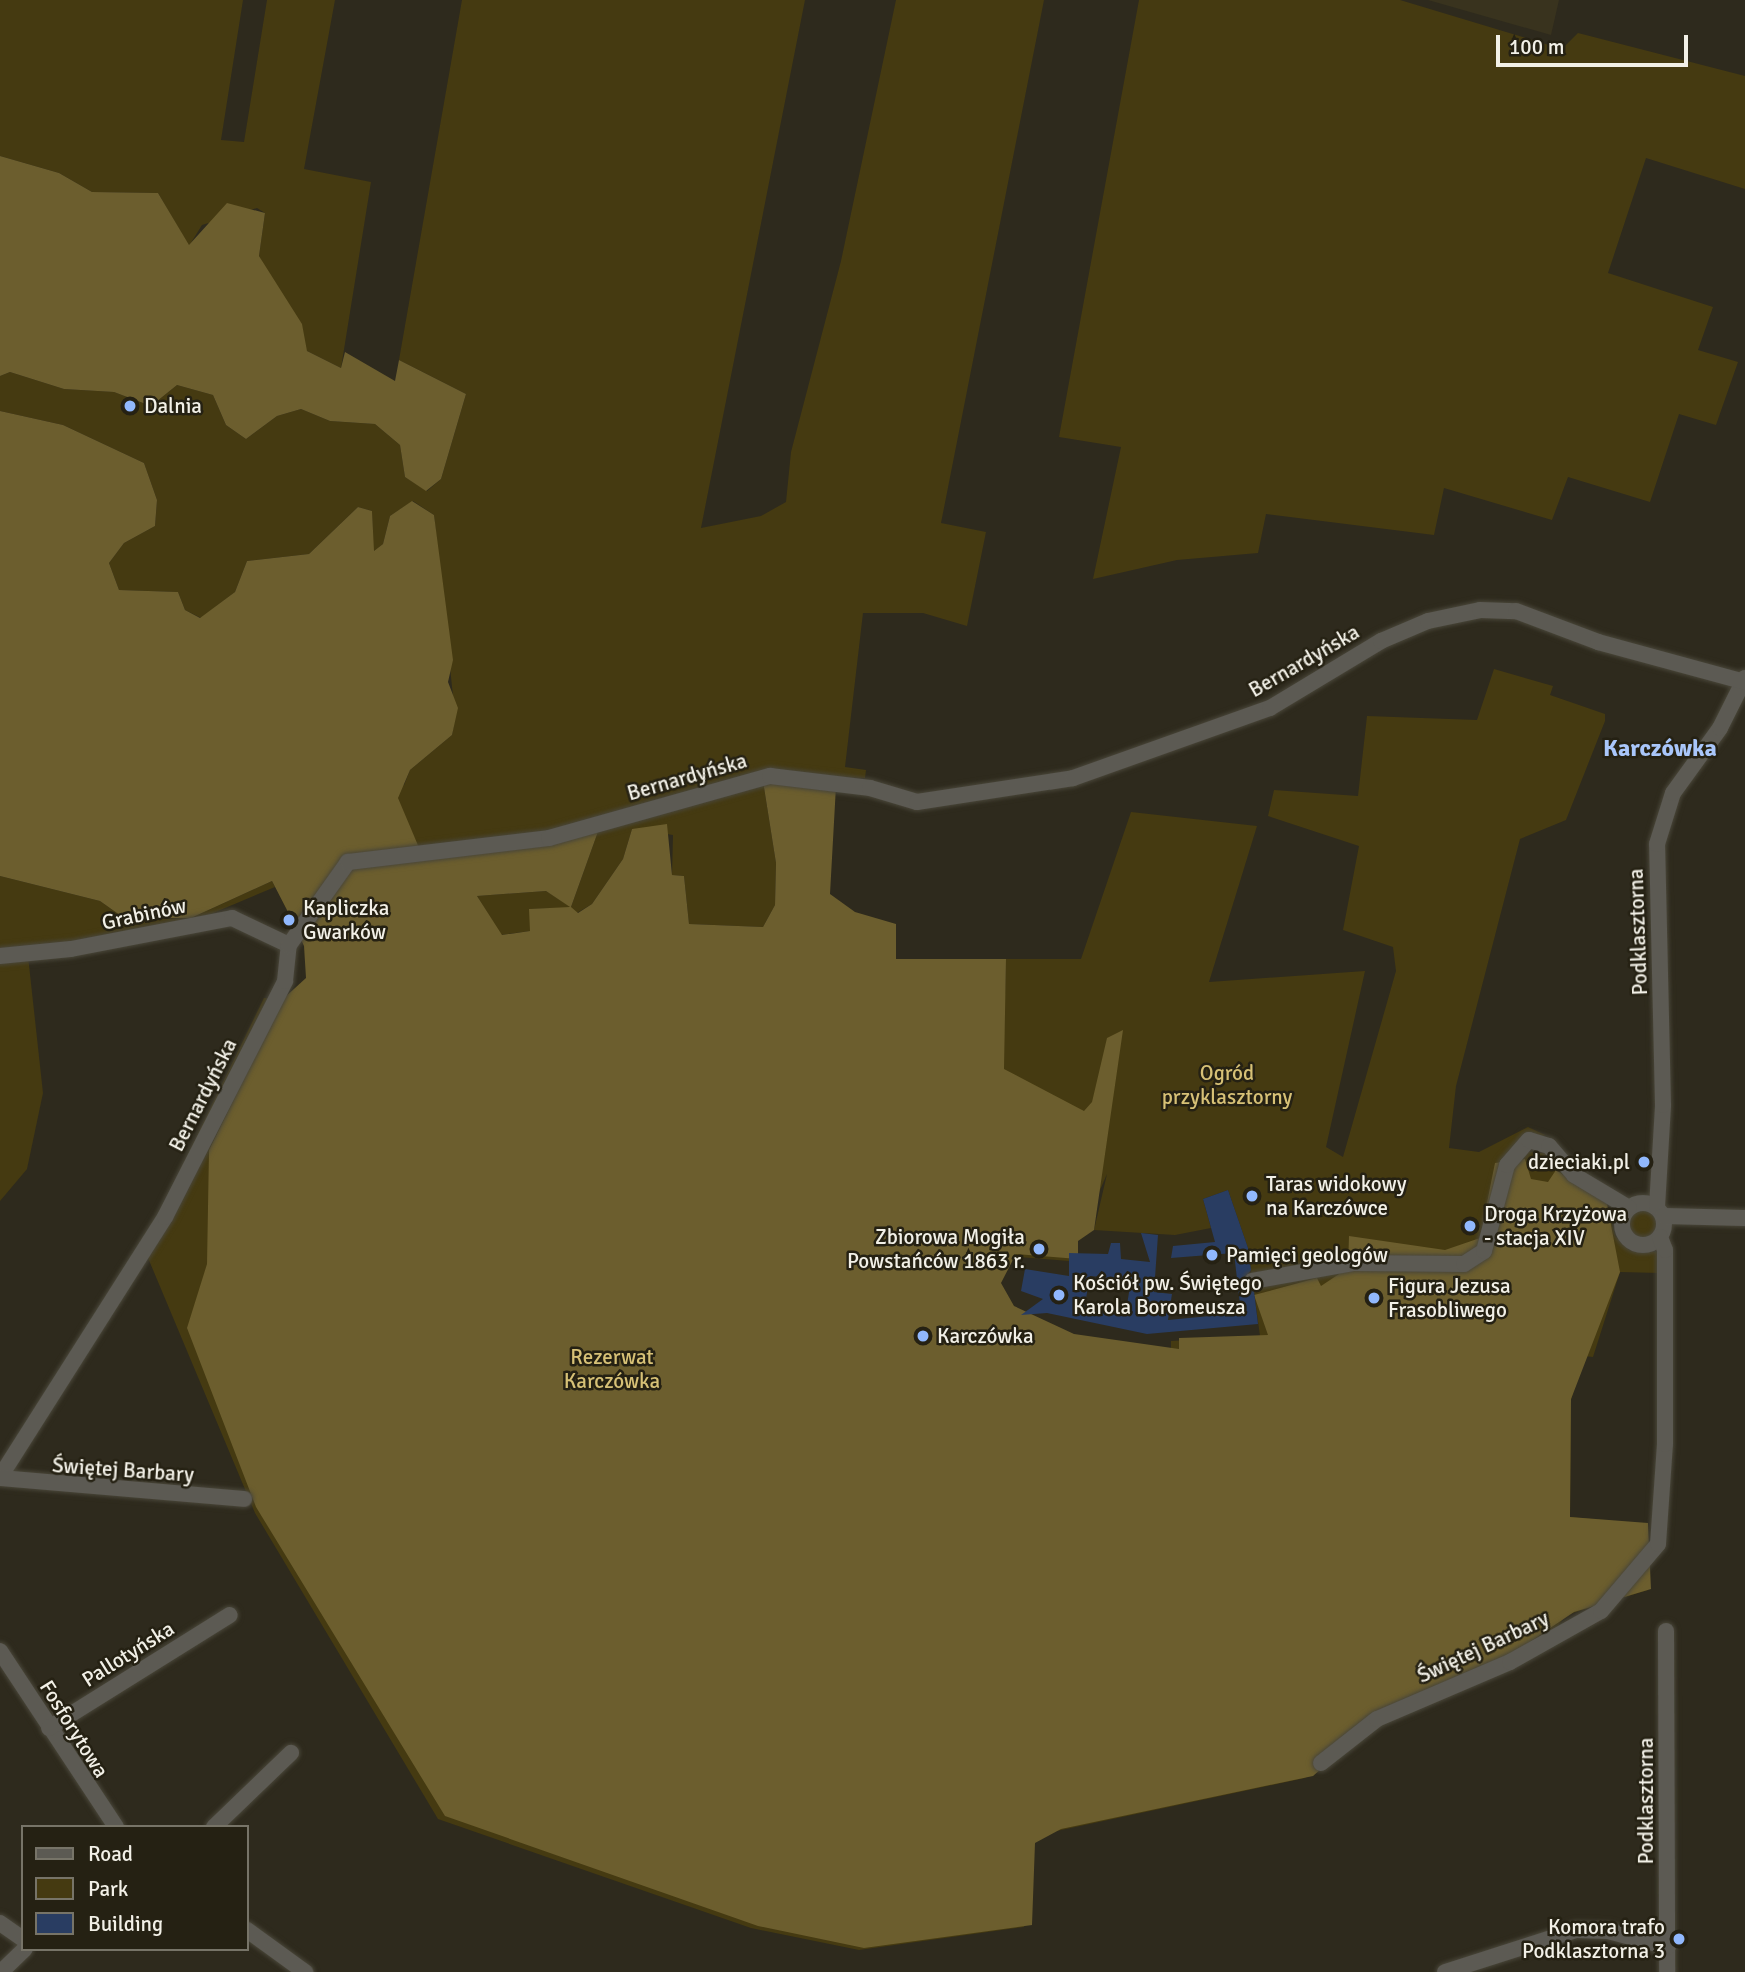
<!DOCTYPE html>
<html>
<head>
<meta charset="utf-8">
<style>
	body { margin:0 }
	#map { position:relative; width:1745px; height:1972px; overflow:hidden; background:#2e2a1d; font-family:Signika,sans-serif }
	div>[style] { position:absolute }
	.built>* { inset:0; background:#39331e }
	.green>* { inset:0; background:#453a11 }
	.round { border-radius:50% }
	.forest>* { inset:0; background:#6c5e2e }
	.building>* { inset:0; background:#293d62 }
	.roads { filter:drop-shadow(0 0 2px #494639) drop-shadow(0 0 2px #494639) }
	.minor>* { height:16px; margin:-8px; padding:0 8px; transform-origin:8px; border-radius:8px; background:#5c5a53 }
	.minor>.ring { margin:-8px; padding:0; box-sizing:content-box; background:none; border:16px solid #5c5a53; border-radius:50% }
	.dots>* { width:19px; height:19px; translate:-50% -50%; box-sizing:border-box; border:4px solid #252113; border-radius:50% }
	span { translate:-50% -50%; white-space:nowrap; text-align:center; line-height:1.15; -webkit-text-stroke:5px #252113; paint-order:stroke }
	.poi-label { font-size:21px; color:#f2f0e7 }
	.left { translate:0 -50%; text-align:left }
	.right { translate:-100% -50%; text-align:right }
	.street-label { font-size:21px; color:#f2f0e7 }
	.park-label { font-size:21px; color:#d7c176 }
	.quarter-label { font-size:24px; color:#a9c6fa; font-weight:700 }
	.legend { position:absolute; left:21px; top:1825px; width:228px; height:126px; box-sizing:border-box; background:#252113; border:2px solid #777468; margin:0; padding:9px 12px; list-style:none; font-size:21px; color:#f2f0e7 }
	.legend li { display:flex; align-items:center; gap:14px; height:35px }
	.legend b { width:35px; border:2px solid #777468 }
	.scale { position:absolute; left:1496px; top:35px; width:192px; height:32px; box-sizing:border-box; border:4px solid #f2f0e7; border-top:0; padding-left:9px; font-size:21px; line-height:24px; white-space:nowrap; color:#f2f0e7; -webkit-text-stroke:5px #252113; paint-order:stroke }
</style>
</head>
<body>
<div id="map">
	<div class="built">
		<div style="clip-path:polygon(1428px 0,1559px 0,1551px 35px)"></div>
	</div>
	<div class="green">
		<div style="clip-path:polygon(0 0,243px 0,221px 140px,244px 142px,267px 0,335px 0,304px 169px,371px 182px,341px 368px,307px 351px,259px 256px,265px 213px,257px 208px,202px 225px,189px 246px,158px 193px,92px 192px,59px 173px,0 156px)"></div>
		<div style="clip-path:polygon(462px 0,805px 0,701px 528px,761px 516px,786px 502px,791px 452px,841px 261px,896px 0,1044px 0,941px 523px,986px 532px,967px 626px,923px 613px,863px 613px,845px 767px,866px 770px,865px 778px,748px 775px,554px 830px,458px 848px,420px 850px,400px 806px,319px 828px,286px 908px,278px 892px,311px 814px,404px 785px,410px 770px,452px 735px,455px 718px,347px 746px,338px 784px,319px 786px,306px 759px,255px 770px,158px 919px,191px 918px,272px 881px,275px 887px,180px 927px,0 951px,0 876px,100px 901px,124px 918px,136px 918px,239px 752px,294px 740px,305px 686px,352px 694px,367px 716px,453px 696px,434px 515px,413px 501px,390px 516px,383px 544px,373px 552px,372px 511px,358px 507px,309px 554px,247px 561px,235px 592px,201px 618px,185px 610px,178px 592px,119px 590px,109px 563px,124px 543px,155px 526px,157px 500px,144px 463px,63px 425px,0 411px,0 376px,10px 372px,64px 389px,114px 392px,151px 406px,177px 385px,213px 395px,226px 425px,246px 439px,277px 416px,301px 409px,330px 421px,375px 424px,400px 445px,405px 477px,427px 491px,441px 479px,466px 394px,399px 360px)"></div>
		<div style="clip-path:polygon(1139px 0,1400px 0,1562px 49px,1578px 33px,1745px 76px,1745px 189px,1646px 158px,1608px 273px,1713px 307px,1698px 350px,1738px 362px,1716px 425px,1679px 414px,1650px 502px,1568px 477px,1552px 520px,1444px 488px,1434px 535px,1266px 514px,1258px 553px,1177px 560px,1093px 579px,1121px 447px,1059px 437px)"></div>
		<div style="clip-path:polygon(evenodd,1494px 669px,1553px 686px,1550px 695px,1605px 714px,1605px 721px,1566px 820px,1520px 839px,1456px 1086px,1449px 1148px,1479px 1152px,1528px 1127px,1545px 1135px,1510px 1149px,1549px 1154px,1564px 1175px,1607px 1204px,1615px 1236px,1629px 1250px,1658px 1252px,1660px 1273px,1620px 1272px,1593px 1357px,1584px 1356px,1571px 1400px,1570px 1517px,1647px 1524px,1648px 1590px,1566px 1615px,1545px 1643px,1374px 1718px,1305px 1778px,1052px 1832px,1027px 1845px,1024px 1927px,859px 1950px,751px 1928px,438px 1819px,255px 1513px,143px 1246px,264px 998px,1004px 1032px,1006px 959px,1081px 959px,1131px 812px,1257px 826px,1209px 982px,1365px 971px,1326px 1147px,1343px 1157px,1396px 971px,1393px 947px,1343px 930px,1359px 846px,1268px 816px,1274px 790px,1358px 796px,1367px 716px,1477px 720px,1494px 669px,1107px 1174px,1094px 1230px,1175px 1235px,1211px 1228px,1203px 1199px,1228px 1190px,1248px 1248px,1260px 1336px,1171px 1341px,1171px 1351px,1065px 1336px,1005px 1309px,998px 1267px,1008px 1256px,1069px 1261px,1107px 1174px)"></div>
		<div style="clip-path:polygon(763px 781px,776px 863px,775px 905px,763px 927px,689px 924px,684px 876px,672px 875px,673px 835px,632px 829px,623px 859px,592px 904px,577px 913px,571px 908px,530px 909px,530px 931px,501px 935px,477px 896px,546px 891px,571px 907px,600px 826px)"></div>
		<div style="clip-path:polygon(28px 956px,43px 1093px,27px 1169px,0 1201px,0 960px)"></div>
		<div class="round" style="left:1628px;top:1210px;width:28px;height:28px"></div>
	</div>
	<div class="forest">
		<div style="clip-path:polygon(0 156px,59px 173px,92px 192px,158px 193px,189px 245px,227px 203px,265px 213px,259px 256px,302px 324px,307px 351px,341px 368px,345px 352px,395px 381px,399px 360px,466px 394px,441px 479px,426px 491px,405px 477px,400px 445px,375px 424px,330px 421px,301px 409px,277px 416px,246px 439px,226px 425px,213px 395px,177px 385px,151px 406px,114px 392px,64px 389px,10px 372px,0 376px)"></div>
		<div style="clip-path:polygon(evenodd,0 411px,63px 425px,144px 463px,157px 500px,155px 526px,124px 543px,109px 563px,119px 590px,178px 592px,185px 610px,200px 618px,235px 592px,247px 561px,309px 554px,358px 507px,372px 511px,374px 551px,383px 544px,390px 516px,412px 501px,434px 515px,453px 660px,448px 682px,458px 708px,452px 735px,410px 770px,398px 798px,420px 850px,600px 826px,571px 907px,578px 913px,592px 904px,623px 859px,632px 829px,667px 824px,672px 875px,684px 876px,689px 924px,763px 927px,775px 905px,776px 863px,763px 781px,836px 786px,830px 894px,855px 912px,896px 924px,896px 959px,1006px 959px,1004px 1069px,1084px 1111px,1092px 1102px,1107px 1038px,1123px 1030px,1094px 1230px,1078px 1241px,1078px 1259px,1016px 1254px,1001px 1283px,1014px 1306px,1074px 1334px,1179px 1349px,1179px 1338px,1268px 1335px,1254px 1295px,1317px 1278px,1321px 1286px,1348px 1268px,1349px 1236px,1445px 1250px,1480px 1238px,1495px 1163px,1525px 1159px,1531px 1179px,1548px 1182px,1556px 1170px,1607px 1204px,1620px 1272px,1571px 1399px,1570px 1517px,1648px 1523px,1651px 1589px,1574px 1612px,1509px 1656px,1382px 1716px,1313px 1776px,1061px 1829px,1035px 1843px,1032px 1925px,864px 1948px,758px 1926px,445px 1816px,256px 1507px,187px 1328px,207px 1264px,209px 1150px,284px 998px,306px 978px,304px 946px,286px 908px,272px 881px,191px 918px,124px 918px,100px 901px,0 876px,0 411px,546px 891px,570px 907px,529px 909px,530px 931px,502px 935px,477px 896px,546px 891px)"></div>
	</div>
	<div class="building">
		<div style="clip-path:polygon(evenodd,1228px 1190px,1248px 1248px,1251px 1270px,1242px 1282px,1254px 1291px,1258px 1324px,1147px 1334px,1047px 1313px,1021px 1315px,1043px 1299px,1021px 1291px,1025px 1269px,1069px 1276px,1069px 1253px,1108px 1254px,1111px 1243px,1120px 1243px,1121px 1259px,1150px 1262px,1141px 1233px,1158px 1235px,1154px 1292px,1172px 1294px,1168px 1320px,1241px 1313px,1234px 1253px,1171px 1258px,1173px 1246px,1215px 1242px,1203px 1199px,1228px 1190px,1090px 1276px,1131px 1280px,1126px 1311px,1085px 1304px,1090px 1276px)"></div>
	</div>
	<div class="roads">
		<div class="minor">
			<div style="left:0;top:956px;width:71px;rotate:-5.6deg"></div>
			<div style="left:71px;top:949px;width:164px;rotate:-10.9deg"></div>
			<div style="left:232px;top:918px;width:63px;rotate:25.3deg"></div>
			<div class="ring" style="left:1622px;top:1203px;width:26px;height:26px"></div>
			<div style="left:1657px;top:1207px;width:102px;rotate:-86.6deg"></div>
			<div style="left:1663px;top:1105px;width:261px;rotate:-91.3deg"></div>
			<div style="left:1657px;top:844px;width:53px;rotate:-72.6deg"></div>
			<div style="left:1673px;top:793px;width:80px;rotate:-54.1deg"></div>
			<div style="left:1720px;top:728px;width:56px;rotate:-63.4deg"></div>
			<div style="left:1663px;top:1216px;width:82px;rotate:1.4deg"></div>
			<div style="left:1252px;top:1281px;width:104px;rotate:-10deg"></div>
			<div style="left:1354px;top:1263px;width:110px;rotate:0.5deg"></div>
			<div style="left:1464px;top:1264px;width:24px;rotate:-33deg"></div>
			<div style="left:1484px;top:1251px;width:89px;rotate:-75deg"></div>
			<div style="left:1507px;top:1165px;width:33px;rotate:-49deg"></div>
			<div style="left:1529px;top:1140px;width:21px;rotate:17deg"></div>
			<div style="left:1549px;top:1146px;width:38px;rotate:49deg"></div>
			<div style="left:1574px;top:1175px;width:64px;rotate:31deg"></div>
			<div style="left:0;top:1477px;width:308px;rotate:-57.6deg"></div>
			<div style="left:165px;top:1217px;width:265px;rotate:-63deg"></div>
			<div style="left:285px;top:981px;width:36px;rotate:-84deg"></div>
			<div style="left:289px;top:945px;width:102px;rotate:-54.6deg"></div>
			<div style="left:348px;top:862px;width:202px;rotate:-6.8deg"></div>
			<div style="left:549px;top:838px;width:230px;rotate:-15.7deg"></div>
			<div style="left:770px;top:776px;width:101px;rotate:6.8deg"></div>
			<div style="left:870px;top:788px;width:49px;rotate:16.6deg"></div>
			<div style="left:917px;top:802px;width:158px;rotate:-8.7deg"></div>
			<div style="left:1073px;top:778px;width:209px;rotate:-19.6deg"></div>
			<div style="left:1270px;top:708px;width:130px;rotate:-31.1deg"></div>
			<div style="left:1381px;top:641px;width:51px;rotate:-23.1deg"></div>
			<div style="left:1428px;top:621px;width:53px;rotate:-11.9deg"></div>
			<div style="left:1480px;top:610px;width:36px;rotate:2deg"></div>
			<div style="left:1516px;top:611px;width:88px;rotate:20.7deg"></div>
			<div style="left:1598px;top:642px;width:152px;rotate:15.2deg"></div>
			<div style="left:0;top:1478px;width:245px;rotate:4.9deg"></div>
			<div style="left:1666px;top:1631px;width:341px;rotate:89.8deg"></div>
			<div style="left:0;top:1651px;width:211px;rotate:56.6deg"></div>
			<div style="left:49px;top:1728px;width:213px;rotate:-32deg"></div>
			<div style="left:1321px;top:1763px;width:71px;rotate:-38.2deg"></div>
			<div style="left:1377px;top:1719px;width:145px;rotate:-23.2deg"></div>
			<div style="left:1510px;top:1662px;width:104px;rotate:-29.3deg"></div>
			<div style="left:1601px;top:1611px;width:88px;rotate:-49.6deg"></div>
			<div style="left:1658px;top:1544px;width:100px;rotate:-86deg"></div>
			<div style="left:1665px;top:1444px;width:194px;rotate:-90deg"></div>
			<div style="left:1665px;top:1250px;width:14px;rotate:-111deg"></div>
			<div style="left:214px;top:1827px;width:107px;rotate:-43.9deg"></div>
			<div style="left:0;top:1923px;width:28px;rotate:35deg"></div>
			<div style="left:247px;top:1930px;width:72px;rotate:35.9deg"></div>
			<div style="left:1px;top:1972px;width:33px;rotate:-44deg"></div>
			<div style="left:1445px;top:1972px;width:138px;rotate:-17.8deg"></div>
			<div style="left:1576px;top:1930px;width:32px;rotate:2deg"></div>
			<div style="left:1608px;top:1931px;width:62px;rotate:14.9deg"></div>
		</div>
	</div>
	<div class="dots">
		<div style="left:130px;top:406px;background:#91b8fd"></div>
		<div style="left:289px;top:920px;background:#91b8fd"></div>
		<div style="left:1644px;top:1162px;background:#91b8fd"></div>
		<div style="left:1252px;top:1196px;background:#91b8fd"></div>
		<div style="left:1470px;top:1226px;background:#91b8fd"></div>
		<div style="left:1039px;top:1249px;background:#91b8fd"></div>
		<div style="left:1212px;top:1255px;background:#91b8fd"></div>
		<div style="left:1059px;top:1295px;background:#91b8fd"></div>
		<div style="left:1374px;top:1298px;background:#91b8fd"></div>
		<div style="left:923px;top:1336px;background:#91b8fd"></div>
		<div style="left:1679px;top:1939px;background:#91b8fd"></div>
	</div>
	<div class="poi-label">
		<span class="left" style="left:144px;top:406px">Dalnia</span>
		<span class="left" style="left:303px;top:920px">Kapliczka<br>Gwarków</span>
		<span class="right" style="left:1630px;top:1162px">dzieciaki.pl</span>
		<span class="left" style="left:1266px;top:1196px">Taras widokowy<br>na Karczówce</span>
		<span class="left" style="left:1484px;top:1226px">Droga Krzyżowa<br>- stacja XIV</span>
		<span class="right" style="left:1025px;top:1249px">Zbiorowa Mogiła<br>Powstańców 1863 r.</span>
		<span class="left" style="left:1226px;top:1255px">Pamięci geologów</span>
		<span class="left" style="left:1073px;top:1295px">Kościół pw. Świętego<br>Karola Boromeusza</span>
		<span class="left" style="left:1388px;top:1298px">Figura Jezusa<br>Frasobliwego</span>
		<span class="left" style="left:937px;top:1336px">Karczówka</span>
		<span class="right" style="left:1665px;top:1939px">Komora trafo<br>Podklasztorna 3</span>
	</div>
	<div class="street-label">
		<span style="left:1304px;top:661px;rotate:-30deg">Bernardyńska</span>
		<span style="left:687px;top:777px;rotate:-16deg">Bernardyńska</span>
		<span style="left:144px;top:914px;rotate:-12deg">Grabinów</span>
		<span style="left:1638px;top:932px;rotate:-92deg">Podklasztorna</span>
		<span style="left:203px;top:1095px;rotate:-63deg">Bernardyńska</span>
		<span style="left:123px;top:1470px;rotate:4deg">Świętej Barbary</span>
		<span style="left:1483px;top:1647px;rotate:-25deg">Świętej Barbary</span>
		<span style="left:128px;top:1654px;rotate:-32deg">Pallotyńska</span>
		<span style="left:74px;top:1729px;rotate:58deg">Fosforytowa</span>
		<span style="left:1646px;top:1801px;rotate:-90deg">Podklasztorna</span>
	</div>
	<div class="park-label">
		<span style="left:1227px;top:1085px">Ogród<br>przyklasztorny</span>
		<span style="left:612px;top:1369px">Rezerwat<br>Karczówka</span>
	</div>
	<div class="quarter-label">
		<span style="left:1660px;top:749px">Karczówka</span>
	</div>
	<ul class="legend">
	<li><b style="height:9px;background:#5c5a53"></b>Road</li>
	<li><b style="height:19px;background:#453a11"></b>Park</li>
	<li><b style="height:19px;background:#293d62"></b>Building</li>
	</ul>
	<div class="scale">100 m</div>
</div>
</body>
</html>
